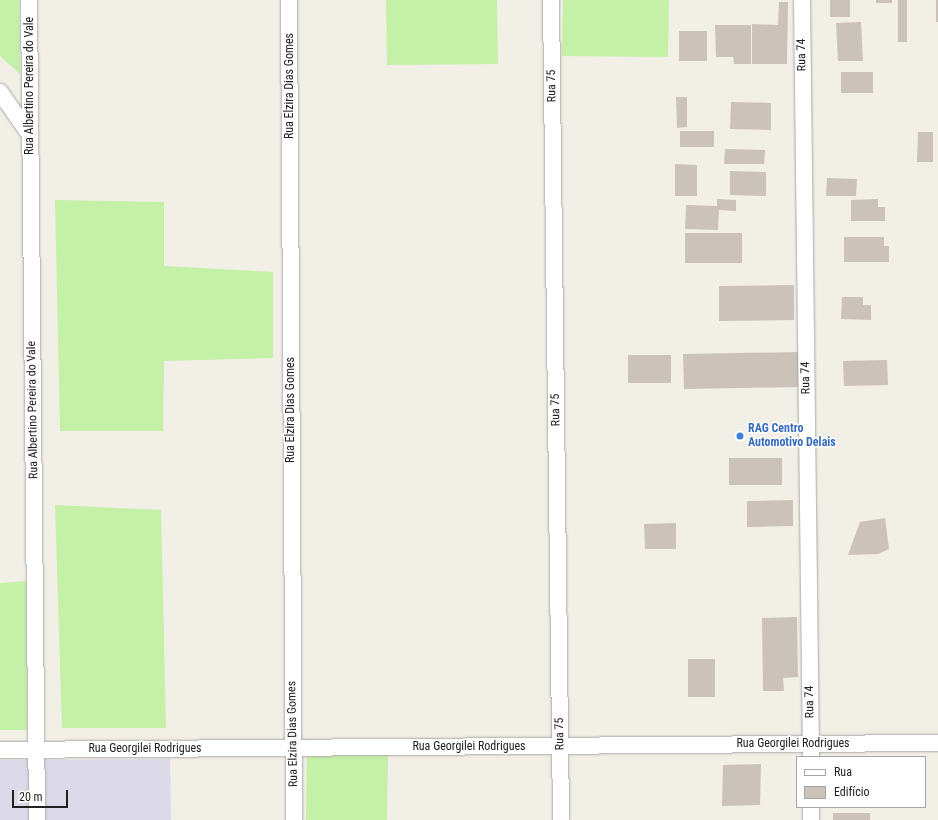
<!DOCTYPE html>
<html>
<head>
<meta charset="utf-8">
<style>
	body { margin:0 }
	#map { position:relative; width:938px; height:820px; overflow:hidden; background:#f2efe6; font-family:"Roboto Condensed",sans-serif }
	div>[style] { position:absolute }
	.grass>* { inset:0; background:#c5f0a8 }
	.plaza>* { inset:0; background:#dcdae8 }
	.building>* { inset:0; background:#cbc2b9 }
	.roads { filter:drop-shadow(0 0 1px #a8a8a8) drop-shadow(0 0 1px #a8a8a8) }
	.minor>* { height:16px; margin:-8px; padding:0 8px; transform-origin:8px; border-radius:8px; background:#fff }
	.dots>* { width:11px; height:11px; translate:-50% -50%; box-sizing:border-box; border:2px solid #fff; border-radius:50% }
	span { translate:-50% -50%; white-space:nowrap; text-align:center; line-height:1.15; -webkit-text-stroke:3px #fff; paint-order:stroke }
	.street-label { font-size:12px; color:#212121 }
	.shop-label { font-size:12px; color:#366cbe; font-weight:700 }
	.left { translate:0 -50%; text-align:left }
	.legend { position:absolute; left:796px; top:756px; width:130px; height:52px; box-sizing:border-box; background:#fff; border:1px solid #a6a6a6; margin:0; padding:5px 7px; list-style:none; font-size:12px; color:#212121 }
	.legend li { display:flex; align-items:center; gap:8px; height:20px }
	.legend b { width:20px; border:1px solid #a6a6a6 }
	.scale { position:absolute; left:12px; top:790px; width:56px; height:18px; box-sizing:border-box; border:2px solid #212121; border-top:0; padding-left:5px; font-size:12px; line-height:14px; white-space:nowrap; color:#212121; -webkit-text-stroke:3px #fff; paint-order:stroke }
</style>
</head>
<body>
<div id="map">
	<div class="grass">
		<div style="clip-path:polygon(0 0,19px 0,20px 74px,0 56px)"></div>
		<div style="clip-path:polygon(386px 0,497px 0,498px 64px,387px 65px)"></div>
		<div style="clip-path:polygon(563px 0,669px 0,668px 57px,562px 56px)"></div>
		<div style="clip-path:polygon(55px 200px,164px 202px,164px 266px,273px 272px,273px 358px,164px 361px,163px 431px,60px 431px)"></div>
		<div style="clip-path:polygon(55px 505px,161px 510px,166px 728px,62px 728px)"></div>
		<div style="clip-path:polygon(26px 581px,27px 730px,0 730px,0 583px)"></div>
		<div style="clip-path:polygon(307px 750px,388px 751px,387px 820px,306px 820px)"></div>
	</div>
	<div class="plaza">
		<div style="clip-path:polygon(170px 759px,171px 820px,0 820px,0 760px)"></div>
	</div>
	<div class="building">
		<div style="clip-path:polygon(830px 0,850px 0,850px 17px,830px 17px)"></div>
		<div style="clip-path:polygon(876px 0,892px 0,892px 3px,876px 3px)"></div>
		<div style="clip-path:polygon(898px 0,907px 0,907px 42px,898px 42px)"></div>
		<div style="clip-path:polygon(936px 0,938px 0,938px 22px,936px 22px)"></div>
		<div style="clip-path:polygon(779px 2px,788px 2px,787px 64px,752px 64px,752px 24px,778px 25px)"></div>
		<div style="clip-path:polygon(861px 22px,863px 61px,838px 61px,836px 23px)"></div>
		<div style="clip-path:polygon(715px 25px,751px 25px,751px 64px,734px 64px,733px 57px,716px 57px)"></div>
		<div style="clip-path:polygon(679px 31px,707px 31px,707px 61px,679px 61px)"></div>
		<div style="clip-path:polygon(841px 72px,873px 72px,873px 93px,841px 93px)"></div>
		<div style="clip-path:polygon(676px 97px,687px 97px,687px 127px,677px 128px)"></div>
		<div style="clip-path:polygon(731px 102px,771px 103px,771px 130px,730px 129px)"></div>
		<div style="clip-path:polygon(680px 131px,714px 131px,714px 147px,680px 147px)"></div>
		<div style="clip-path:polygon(918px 132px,933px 132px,933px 162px,917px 162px)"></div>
		<div style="clip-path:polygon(725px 149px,765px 150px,764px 164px,724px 164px)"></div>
		<div style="clip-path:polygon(675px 164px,697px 165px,697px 196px,675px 196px)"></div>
		<div style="clip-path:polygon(730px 171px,766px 172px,766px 196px,730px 195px)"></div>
		<div style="clip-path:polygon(827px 178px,857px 179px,856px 196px,826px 196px)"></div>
		<div style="clip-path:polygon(717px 199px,736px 200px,736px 211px,719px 210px,718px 230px,685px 229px,686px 205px,717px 206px)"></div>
		<div style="clip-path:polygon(878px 199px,878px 207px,885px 207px,885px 221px,851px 221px,851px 200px)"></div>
		<div style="clip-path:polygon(685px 233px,742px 233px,742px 263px,685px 263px)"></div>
		<div style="clip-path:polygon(844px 237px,884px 237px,884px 246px,889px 246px,889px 262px,844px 262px)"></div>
		<div style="clip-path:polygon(794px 285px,794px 320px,719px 321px,719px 286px)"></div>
		<div style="clip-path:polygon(842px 297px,863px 297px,863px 305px,871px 305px,871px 320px,841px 319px)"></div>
		<div style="clip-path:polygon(799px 352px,799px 387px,684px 389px,683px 354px)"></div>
		<div style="clip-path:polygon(628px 355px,671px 355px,671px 383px,628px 383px)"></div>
		<div style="clip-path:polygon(887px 360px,888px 385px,844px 386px,843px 361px)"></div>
		<div style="clip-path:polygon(729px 458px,782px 458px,782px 485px,729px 485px)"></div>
		<div style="clip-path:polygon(793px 500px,793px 526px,747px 527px,747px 501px)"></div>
		<div style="clip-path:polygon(885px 518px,889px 549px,878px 554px,848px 555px,860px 522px)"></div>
		<div style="clip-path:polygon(676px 523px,676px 549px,645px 549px,644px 524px)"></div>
		<div style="clip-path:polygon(797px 617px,798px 677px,783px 678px,784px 691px,763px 691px,762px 618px)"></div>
		<div style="clip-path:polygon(688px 659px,715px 659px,715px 697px,688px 697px)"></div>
		<div style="clip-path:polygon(761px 764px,760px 805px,722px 806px,723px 765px)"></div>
		<div style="clip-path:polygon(833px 813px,870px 813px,870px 820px,833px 820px)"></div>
	</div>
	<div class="roads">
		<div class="minor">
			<div style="left:29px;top:0;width:820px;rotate:89.44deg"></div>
			<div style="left:289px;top:0;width:820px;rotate:89.65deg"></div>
			<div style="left:551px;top:0;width:820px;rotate:89.3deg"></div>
			<div style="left:802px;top:0;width:757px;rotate:89.32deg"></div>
			<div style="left:0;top:92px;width:52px;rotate:55.1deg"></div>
			<div style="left:0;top:750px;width:938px;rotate:-0.43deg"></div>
			<div style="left:811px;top:807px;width:13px;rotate:90deg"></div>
		</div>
	</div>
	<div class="dots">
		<div style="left:740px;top:436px;background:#3f7fe0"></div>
	</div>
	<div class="street-label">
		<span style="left:802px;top:55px;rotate:-91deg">Rua 74</span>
		<span style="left:30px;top:86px;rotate:-90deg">Rua Albertino Pereira do Vale</span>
		<span style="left:290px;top:86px;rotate:-90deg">Rua Elzira Dias Gomes</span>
		<span style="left:552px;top:86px;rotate:-91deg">Rua 75</span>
		<span style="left:806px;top:378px;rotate:-91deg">Rua 74</span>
		<span style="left:33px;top:410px;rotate:-91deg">Rua Albertino Pereira do Vale</span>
		<span style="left:291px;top:410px;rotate:-90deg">Rua Elzira Dias Gomes</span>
		<span style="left:556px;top:410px;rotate:-91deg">Rua 75</span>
		<span style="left:810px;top:702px;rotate:-91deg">Rua 74</span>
		<span style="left:293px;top:734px;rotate:-91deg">Rua Elzira Dias Gomes</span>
		<span style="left:560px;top:734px;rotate:-91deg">Rua 75</span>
		<span style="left:793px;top:744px">Rua Georgilei Rodrigues</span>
		<span style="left:469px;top:747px">Rua Georgilei Rodrigues</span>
		<span style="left:145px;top:749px">Rua Georgilei Rodrigues</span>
	</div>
	<div class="shop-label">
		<span class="left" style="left:748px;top:436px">RAG Centro<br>Automotivo Delais</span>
	</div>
	<ul class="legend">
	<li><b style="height:5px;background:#fff"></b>Rua</li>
	<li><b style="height:11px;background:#cbc2b9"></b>Edifício</li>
	</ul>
	<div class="scale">20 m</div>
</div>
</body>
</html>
